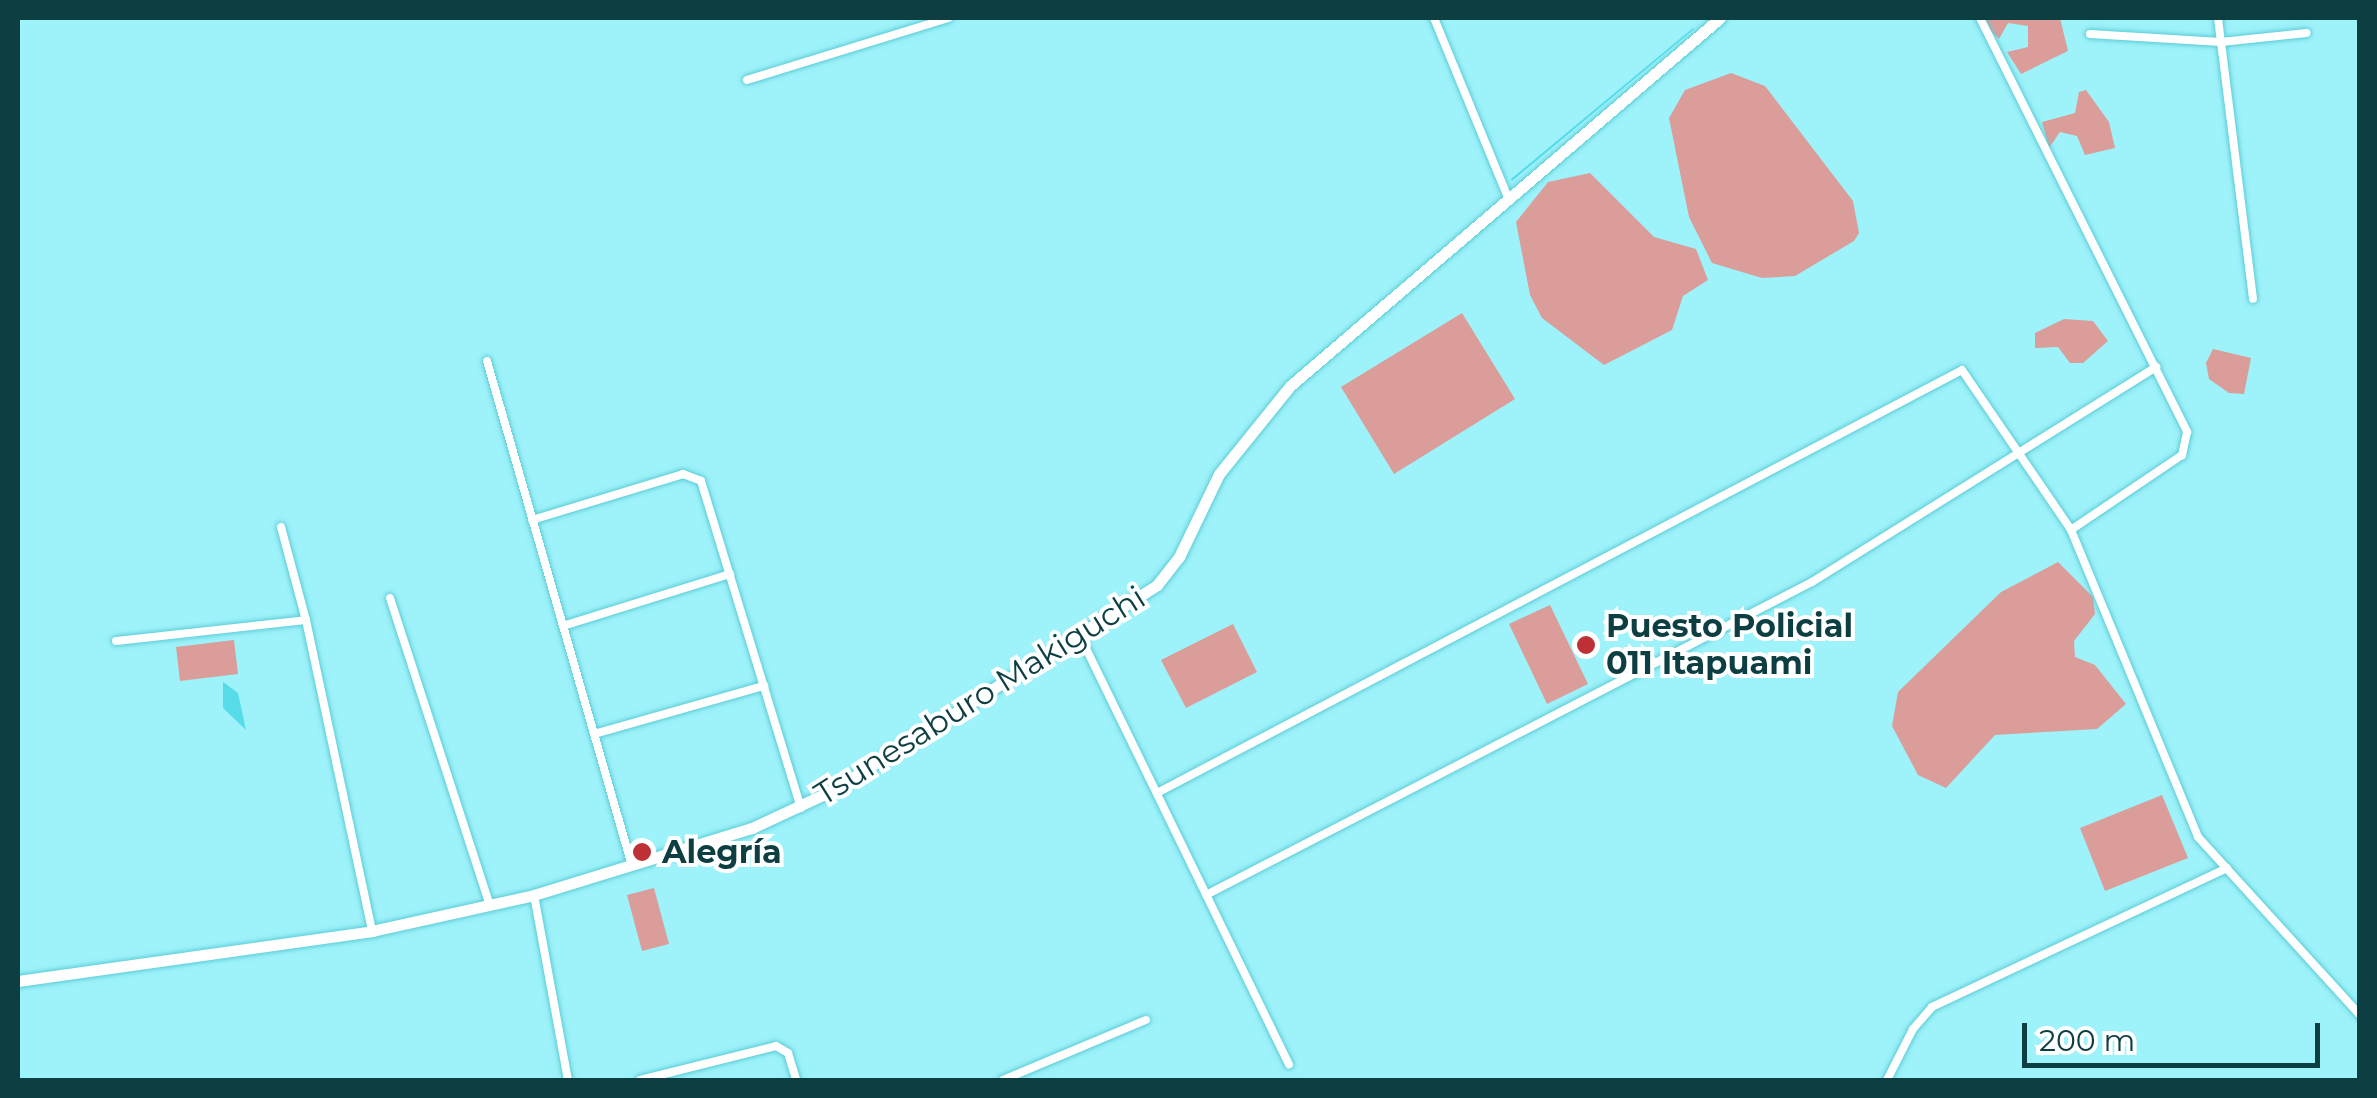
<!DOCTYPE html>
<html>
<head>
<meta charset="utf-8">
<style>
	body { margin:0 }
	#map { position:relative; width:2377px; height:1098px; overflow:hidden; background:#9ef2fa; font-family:Montserrat,sans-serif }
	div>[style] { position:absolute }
	.green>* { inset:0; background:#db9d99 }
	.water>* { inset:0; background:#55dce8 }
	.roads { filter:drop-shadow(0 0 2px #5cccd6) drop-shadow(0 0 2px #5cccd6) }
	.street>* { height:8px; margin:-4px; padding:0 4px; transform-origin:4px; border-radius:4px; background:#fff }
	.secondary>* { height:11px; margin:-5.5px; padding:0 5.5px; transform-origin:5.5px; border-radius:5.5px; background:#fff }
	.dots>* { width:28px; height:28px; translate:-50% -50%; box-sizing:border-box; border:5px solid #fff; border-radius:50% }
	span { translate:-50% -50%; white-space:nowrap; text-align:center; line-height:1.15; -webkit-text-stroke:8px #fff; paint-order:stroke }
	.poi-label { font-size:32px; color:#0c3e42; font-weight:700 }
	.left { translate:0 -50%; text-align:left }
	.street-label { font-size:32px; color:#0c3e42 }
	.frame { position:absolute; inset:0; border:20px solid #0c3e42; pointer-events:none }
	.scale { position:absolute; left:2022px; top:1023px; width:298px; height:45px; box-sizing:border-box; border:5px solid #0c3e42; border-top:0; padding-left:12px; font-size:30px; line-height:35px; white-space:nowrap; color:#0c3e42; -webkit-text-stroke:8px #fff; paint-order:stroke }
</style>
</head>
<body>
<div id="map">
	<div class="green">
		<div style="clip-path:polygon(1978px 18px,2060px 18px,2068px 51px,2021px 74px,2007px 52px,2028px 47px,2028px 26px,2008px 23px,1999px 39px)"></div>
		<div style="clip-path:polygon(1731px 73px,1765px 86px,1853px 201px,1859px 233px,1854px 241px,1795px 276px,1762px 278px,1712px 263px,1689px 217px,1669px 118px,1685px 90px)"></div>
		<div style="clip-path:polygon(2086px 90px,2109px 122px,2115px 148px,2085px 155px,2077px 136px,2060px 132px,2049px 148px,2042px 122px,2075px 113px,2079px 92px)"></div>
		<div style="clip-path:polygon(1590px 173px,1654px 237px,1696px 249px,1708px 280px,1683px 296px,1672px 330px,1604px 365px,1542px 318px,1530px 295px,1516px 222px,1548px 182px)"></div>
		<div style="clip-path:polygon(1462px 313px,1515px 399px,1394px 474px,1341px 387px)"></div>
		<div style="clip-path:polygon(2064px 319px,2093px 321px,2108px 341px,2083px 363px,2070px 363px,2058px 347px,2035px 348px,2035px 333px)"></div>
		<div style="clip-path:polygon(2213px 349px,2251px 358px,2244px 394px,2229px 393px,2209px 379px,2206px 363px)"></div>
		<div style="clip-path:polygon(2058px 562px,2093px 597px,2095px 614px,2074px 641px,2075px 657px,2095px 665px,2126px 704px,2097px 729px,1995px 735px,1946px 788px,1918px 775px,1892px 726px,1898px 692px,2001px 592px)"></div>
		<div style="clip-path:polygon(1550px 605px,1588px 684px,1547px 704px,1509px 624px)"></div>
		<div style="clip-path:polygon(1233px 624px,1257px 672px,1186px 708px,1161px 660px)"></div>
		<div style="clip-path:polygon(234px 640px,238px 674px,180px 681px,176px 647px)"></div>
		<div style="clip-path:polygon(2162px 795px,2188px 858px,2105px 891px,2080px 828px)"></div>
		<div style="clip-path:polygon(654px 888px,669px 944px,642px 951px,627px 895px)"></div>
	</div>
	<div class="water">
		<div style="clip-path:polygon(1693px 28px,1694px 29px,1512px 181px,1511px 179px)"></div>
		<div style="clip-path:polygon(223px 682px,238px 693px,246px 730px,223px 708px)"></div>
	</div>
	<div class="roads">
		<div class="street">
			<div style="left:1434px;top:18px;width:191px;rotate:67.6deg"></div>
			<div style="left:1980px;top:18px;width:463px;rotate:63.4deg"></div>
			<div style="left:2187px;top:432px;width:24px;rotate:102deg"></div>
			<div style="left:2182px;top:455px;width:134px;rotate:146deg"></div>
			<div style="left:2218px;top:18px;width:283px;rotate:82.9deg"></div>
			<div style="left:2090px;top:34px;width:131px;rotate:3.5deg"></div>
			<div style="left:2221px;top:42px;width:86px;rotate:-6deg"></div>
			<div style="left:747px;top:80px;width:211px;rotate:-17.1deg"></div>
			<div style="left:487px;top:361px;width:525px;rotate:73.98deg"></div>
			<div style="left:532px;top:520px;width:158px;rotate:-16.9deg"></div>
			<div style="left:683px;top:474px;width:19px;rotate:21deg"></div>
			<div style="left:701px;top:481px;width:342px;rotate:73deg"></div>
			<div style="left:281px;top:527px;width:96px;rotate:75deg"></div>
			<div style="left:390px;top:598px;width:323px;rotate:72deg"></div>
			<div style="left:563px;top:626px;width:175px;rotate:-17.3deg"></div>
			<div style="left:1079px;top:634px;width:479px;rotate:64deg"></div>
			<div style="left:116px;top:641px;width:191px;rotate:-6.3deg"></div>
			<div style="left:306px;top:620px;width:318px;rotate:78deg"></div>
			<div style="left:594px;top:734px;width:177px;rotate:-15.8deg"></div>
			<div style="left:1157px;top:793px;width:909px;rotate:-27.72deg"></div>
			<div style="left:1962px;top:370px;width:194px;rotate:55.7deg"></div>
			<div style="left:2071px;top:530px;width:332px;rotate:67.5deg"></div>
			<div style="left:2198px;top:837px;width:241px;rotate:47.7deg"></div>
			<div style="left:534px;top:895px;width:188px;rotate:79.6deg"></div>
			<div style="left:1206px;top:895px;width:682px;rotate:-27.32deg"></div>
			<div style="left:1812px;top:582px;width:406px;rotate:-32deg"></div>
			<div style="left:640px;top:1080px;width:140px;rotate:-14deg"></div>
			<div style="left:776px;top:1046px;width:14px;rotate:30deg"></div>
			<div style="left:788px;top:1053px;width:28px;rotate:73deg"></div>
			<div style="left:1003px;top:1080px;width:155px;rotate:-22.8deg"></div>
			<div style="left:1887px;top:1080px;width:57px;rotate:-63deg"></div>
			<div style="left:1913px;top:1029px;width:29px;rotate:-49deg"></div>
			<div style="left:1932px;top:1007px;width:326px;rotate:-25.2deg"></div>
		</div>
		<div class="secondary">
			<div style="left:18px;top:981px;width:358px;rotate:-8deg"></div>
			<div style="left:372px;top:931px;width:166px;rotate:-12.5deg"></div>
			<div style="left:534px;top:895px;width:228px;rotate:-17.1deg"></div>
			<div style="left:752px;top:828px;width:89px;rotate:-25.1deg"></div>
			<div style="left:833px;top:790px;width:383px;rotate:-32.3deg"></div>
			<div style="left:1157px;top:585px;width:36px;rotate:-52deg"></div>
			<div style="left:1179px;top:557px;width:92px;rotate:-64.3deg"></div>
			<div style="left:1219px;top:474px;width:113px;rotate:-51.1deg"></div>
			<div style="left:1290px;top:386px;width:566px;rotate:-40.56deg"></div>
		</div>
	</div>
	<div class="dots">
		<div style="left:1586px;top:645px;background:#bf3036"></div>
		<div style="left:642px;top:852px;background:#bf3036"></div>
	</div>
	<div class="poi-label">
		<span class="left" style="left:1606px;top:645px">Puesto Policial<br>011 Itapuami</span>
		<span class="left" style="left:662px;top:852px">Alegría</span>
	</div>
	<div class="street-label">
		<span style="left:980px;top:696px;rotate:-32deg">Tsunesaburo Makiguchi</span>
	</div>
	<div class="frame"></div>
	<div class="scale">200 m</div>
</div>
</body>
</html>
